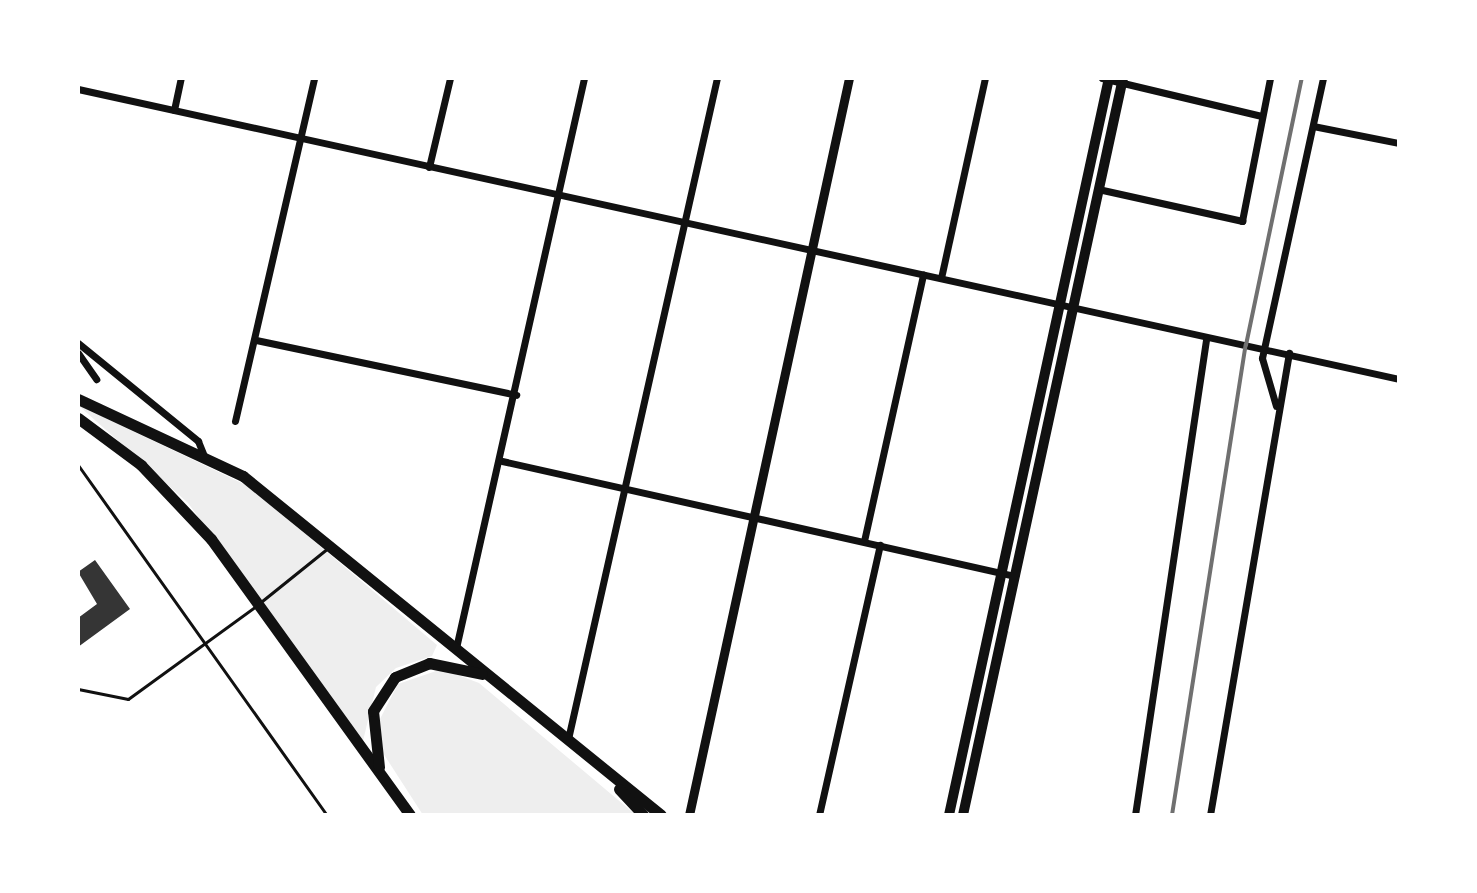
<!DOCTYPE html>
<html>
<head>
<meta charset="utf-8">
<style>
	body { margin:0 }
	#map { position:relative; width:1477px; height:893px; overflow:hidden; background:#fff; font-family:"Libre Baskerville",serif }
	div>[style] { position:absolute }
	.green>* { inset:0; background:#eee }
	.building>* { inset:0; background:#353535 }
	.service>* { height:3px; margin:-1.5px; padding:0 1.5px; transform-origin:1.5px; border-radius:1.5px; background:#111 }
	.minor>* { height:7px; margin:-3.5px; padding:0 3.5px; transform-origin:3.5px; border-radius:3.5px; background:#111 }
	.tertiary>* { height:9px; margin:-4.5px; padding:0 4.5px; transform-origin:4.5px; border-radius:4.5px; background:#111 }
	.secondary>* { height:10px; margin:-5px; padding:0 5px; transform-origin:5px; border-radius:5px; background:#111 }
	.primary>* { height:11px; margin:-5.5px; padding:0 5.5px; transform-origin:5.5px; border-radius:5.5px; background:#111 }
	.rail>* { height:4px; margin:-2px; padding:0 2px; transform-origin:2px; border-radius:2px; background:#707070 }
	span { translate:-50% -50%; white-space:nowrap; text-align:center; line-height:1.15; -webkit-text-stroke:8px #fff; paint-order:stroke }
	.frame { position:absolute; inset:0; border:80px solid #fff; pointer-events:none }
</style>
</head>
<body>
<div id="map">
	<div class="green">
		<div style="clip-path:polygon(78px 405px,250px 487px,437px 645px,432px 656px,396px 668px,376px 687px,363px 741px,188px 503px)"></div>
		<div style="clip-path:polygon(442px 669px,479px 683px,636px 815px,423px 815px,383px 753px,380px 719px,398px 684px)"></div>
	</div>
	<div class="building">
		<div style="clip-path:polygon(95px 560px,130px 609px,78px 647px,78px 618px,97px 604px,78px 572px)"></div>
	</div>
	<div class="service">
		<div style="left:78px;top:465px;width:430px;rotate:54.6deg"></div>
		<div style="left:262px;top:601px;width:85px;rotate:-38.8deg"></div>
		<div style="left:78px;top:689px;width:51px;rotate:11.3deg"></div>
		<div style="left:128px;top:699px;width:158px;rotate:-36deg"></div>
	</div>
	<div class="minor">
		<div style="left:1102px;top:78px;width:164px;rotate:13.4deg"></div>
		<div style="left:78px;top:89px;width:1352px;rotate:12.38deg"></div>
		<div style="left:174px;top:110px;width:33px;rotate:-78deg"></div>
		<div style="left:1313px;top:126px;width:88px;rotate:11.2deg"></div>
		<div style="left:429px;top:167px;width:91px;rotate:-76.7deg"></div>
		<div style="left:1098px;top:189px;width:148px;rotate:12.5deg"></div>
		<div style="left:1242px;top:221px;width:146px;rotate:-78.9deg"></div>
		<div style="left:941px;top:278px;width:205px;rotate:-77.6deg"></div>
		<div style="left:256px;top:340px;width:266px;rotate:11.9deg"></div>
		<div style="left:78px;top:343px;width:155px;rotate:39.2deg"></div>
		<div style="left:198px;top:441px;width:16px;rotate:68deg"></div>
		<div style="left:78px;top:353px;width:32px;rotate:55deg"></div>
		<div style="left:1276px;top:406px;width:50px;rotate:-106.3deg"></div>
		<div style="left:1262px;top:358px;width:287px;rotate:-77.7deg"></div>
		<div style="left:235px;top:421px;width:352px;rotate:-77deg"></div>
		<div style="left:502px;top:461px;width:526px;rotate:12.64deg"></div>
		<div style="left:864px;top:541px;width:273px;rotate:-77.5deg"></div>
		<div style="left:456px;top:648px;width:584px;rotate:-77.34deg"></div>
		<div style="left:568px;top:739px;width:678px;rotate:-77.3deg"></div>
		<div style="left:819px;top:815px;width:277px;rotate:-77.3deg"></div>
		<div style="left:1135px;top:815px;width:482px;rotate:-81.5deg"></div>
		<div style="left:1210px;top:815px;width:469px;rotate:-80.3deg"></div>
	</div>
	<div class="tertiary">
		<div style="left:689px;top:815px;width:754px;rotate:-77.75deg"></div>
	</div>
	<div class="secondary">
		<div style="left:949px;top:815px;width:754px;rotate:-77.75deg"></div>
		<div style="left:963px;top:815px;width:754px;rotate:-77.75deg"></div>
	</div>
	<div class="primary">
		<div style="left:78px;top:399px;width:182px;rotate:25deg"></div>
		<div style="left:243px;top:476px;width:538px;rotate:39.04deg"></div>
		<div style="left:78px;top:418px;width:79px;rotate:36.7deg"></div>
		<div style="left:141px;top:465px;width:102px;rotate:46.6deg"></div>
		<div style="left:211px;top:539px;width:340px;rotate:54.2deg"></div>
		<div style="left:379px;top:767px;width:56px;rotate:-96.1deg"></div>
		<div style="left:373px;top:711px;width:40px;rotate:-57.1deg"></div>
		<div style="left:395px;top:677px;width:37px;rotate:-22deg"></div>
		<div style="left:429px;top:663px;width:54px;rotate:11.7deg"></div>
		<div style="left:619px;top:789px;width:35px;rotate:47deg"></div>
	</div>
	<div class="rail">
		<div style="left:1172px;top:815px;width:476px;rotate:-81.1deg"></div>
		<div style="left:1246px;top:345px;width:273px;rotate:-78.2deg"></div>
	</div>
	<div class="frame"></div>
</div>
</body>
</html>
